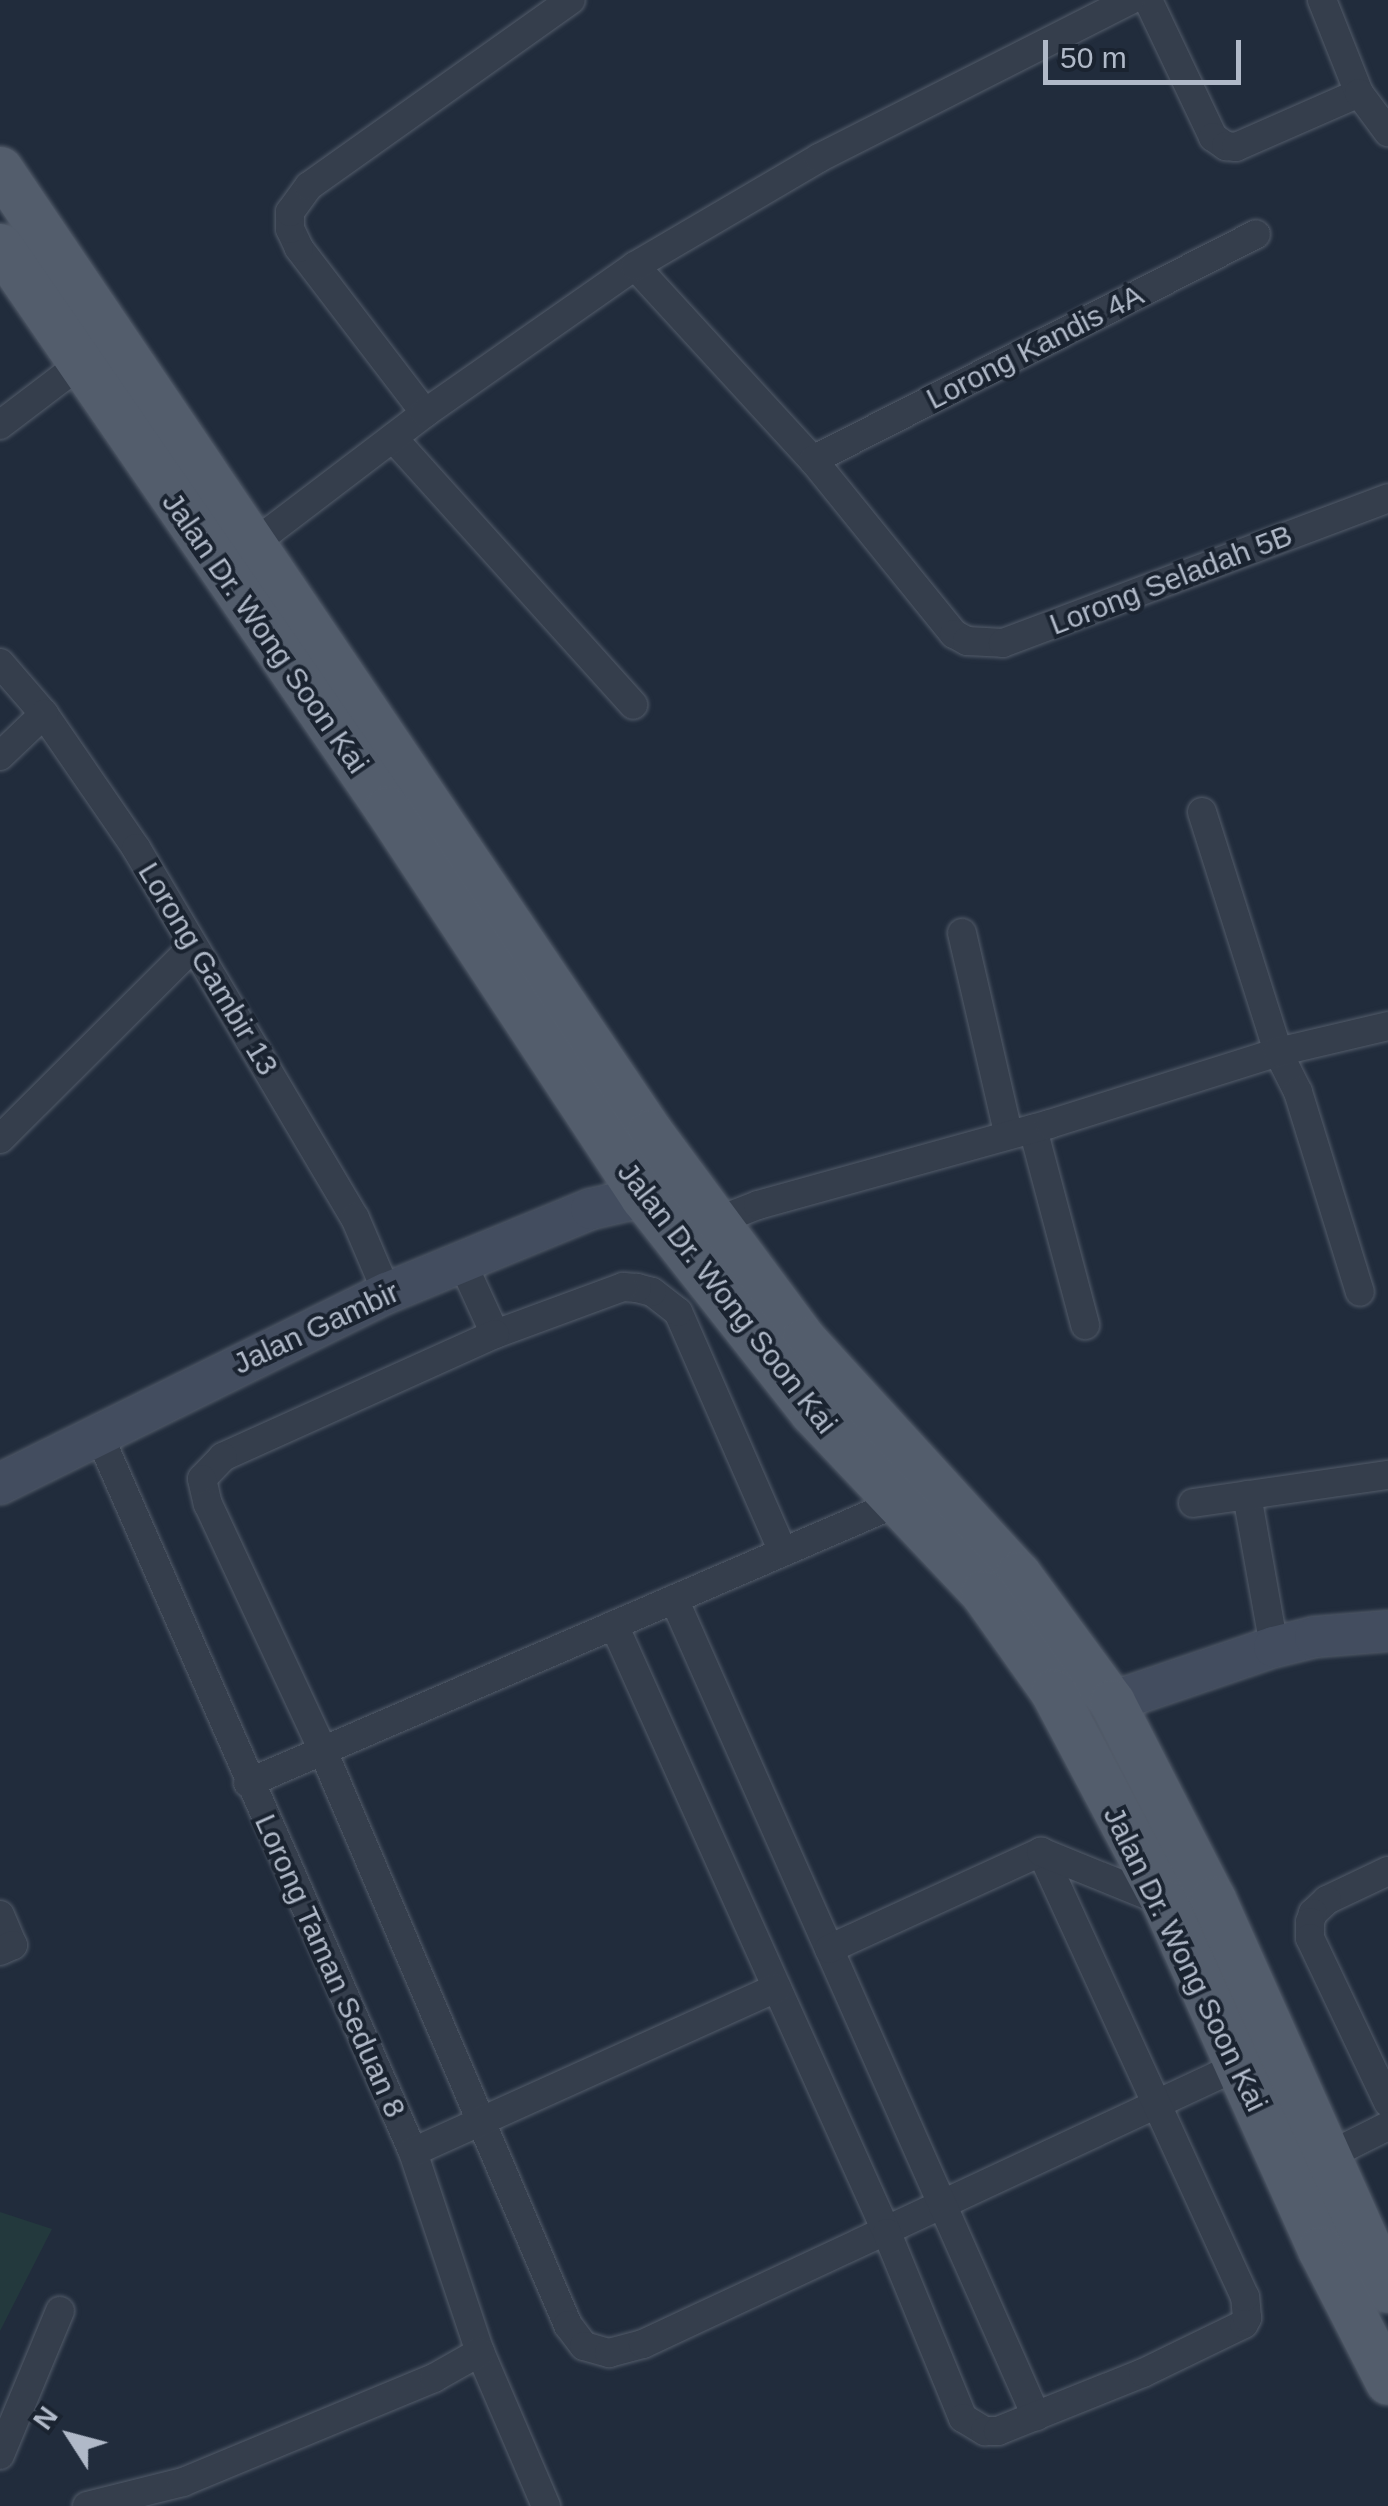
<!DOCTYPE html>
<html>
<head>
<meta charset="utf-8">
<style>
	body { margin:0 }
	#map { position:relative; width:1388px; height:2506px; overflow:hidden; background:#212c3c; font-family:Helvetica,sans-serif }
	div>[style] { position:absolute }
	.green>* { inset:0; background:#23393d }
	.roads { filter:drop-shadow(0 0 2px #535c6a) drop-shadow(0 0 2px #535c6a) }
	.street>* { height:28px; margin:-14px; padding:0 14px; transform-origin:14px; border-radius:14px; background:#353e4c }
	.secondary>* { height:40px; margin:-20px; padding:0 20px; transform-origin:20px; border-radius:20px; background:#434d5f }
	.primary>* { height:45px; margin:-22.5px; padding:0 22.5px; transform-origin:22.5px; border-radius:22.5px; background:#535d6c }
	span { translate:-50% -50%; white-space:nowrap; text-align:center; line-height:1.15; -webkit-text-stroke:8px #1a2330; paint-order:stroke }
	.street-label { font-size:30px; color:#b0b9c8 }
	.north { position:absolute; left:20px; top:2386px; width:100px; height:100px; -webkit-text-stroke:8px #1a2330; paint-order:stroke; rotate:306deg; font-size:28px; font-weight:700; line-height:40px; text-align:center; color:#b0b9c8 }
	.north::after { content:''; display:block; margin:auto; width:35px; height:45px; background:#b0b9c8; clip-path:polygon(50% 0,100% 100%,50% 72%,0 100%) }
	.scale { position:absolute; left:1043px; top:40px; width:198px; height:45px; box-sizing:border-box; border:5px solid #b0b9c8; border-top:0; padding-left:12px; font-size:30px; line-height:35px; white-space:nowrap; color:#b0b9c8; -webkit-text-stroke:8px #1a2330; paint-order:stroke }
</style>
</head>
<body>
<div id="map">
	<div class="green">
		<div style="clip-path:polygon(0 2212px,52px 2229px,0 2331px)"></div>
	</div>
	<div class="roads">
		<div class="street">
			<div style="left:1148px;top:0;width:152px;rotate:64.6deg"></div>
			<div style="left:1213px;top:137px;width:16px;rotate:35deg"></div>
			<div style="left:1226px;top:146px;width:10px;rotate:6deg"></div>
			<div style="left:1236px;top:147px;width:134px;rotate:-23.7deg"></div>
			<div style="left:1322px;top:0;width:100px;rotate:68.3deg"></div>
			<div style="left:1359px;top:93px;width:49px;rotate:53.4deg"></div>
			<div style="left:635px;top:266px;width:263px;rotate:47.5deg"></div>
			<div style="left:813px;top:460px;width:224px;rotate:51deg"></div>
			<div style="left:954px;top:634px;width:15px;rotate:28deg"></div>
			<div style="left:967px;top:641px;width:36px;rotate:3deg"></div>
			<div style="left:1003px;top:643px;width:411px;rotate:-20.6deg"></div>
			<div style="left:425px;top:413px;width:208px;rotate:-127.4deg"></div>
			<div style="left:299px;top:248px;width:21px;rotate:-115deg"></div>
			<div style="left:290px;top:229px;width:17px;rotate:-90deg"></div>
			<div style="left:290px;top:212px;width:32px;rotate:-54deg"></div>
			<div style="left:309px;top:186px;width:321px;rotate:-35.4deg"></div>
			<div style="left:0;top:425px;width:101px;rotate:-37.3deg"></div>
			<div style="left:393px;top:438px;width:359px;rotate:48deg"></div>
			<div style="left:813px;top:460px;width:497px;rotate:-27deg"></div>
			<div style="left:252px;top:545px;width:218px;rotate:-37.3deg"></div>
			<div style="left:425px;top:413px;width:256px;rotate:-35deg"></div>
			<div style="left:635px;top:266px;width:213px;rotate:-30.4deg"></div>
			<div style="left:819px;top:158px;width:349px;rotate:-26.9deg"></div>
			<div style="left:0;top:663px;width:67px;rotate:49.2deg"></div>
			<div style="left:44px;top:714px;width:163px;rotate:55.5deg"></div>
			<div style="left:136px;top:848px;width:430px;rotate:59.4deg"></div>
			<div style="left:355px;top:1218px;width:82px;rotate:66.9deg"></div>
			<div style="left:0;top:756px;width:61px;rotate:-43.7deg"></div>
			<div style="left:1202px;top:812px;width:252px;rotate:72.4deg"></div>
			<div style="left:1278px;top:1052px;width:45px;rotate:63.4deg"></div>
			<div style="left:1298px;top:1092px;width:209px;rotate:72.8deg"></div>
			<div style="left:962px;top:933px;width:205px;rotate:77deg"></div>
			<div style="left:1033px;top:1129px;width:203px;rotate:75.1deg"></div>
			<div style="left:0;top:1139px;width:271px;rotate:-44.9deg"></div>
			<div style="left:717px;top:1221px;width:44px;rotate:-21.3deg"></div>
			<div style="left:758px;top:1205px;width:303px;rotate:-15.5deg"></div>
			<div style="left:1050px;top:1124px;width:239px;rotate:-17.5deg"></div>
			<div style="left:1278px;top:1052px;width:113px;rotate:-13.3deg"></div>
			<div style="left:462px;top:1262px;width:79px;rotate:65.4deg"></div>
			<div style="left:98px;top:1433px;width:785px;rotate:66.34deg"></div>
			<div style="left:413px;top:2152px;width:211px;rotate:71.5deg"></div>
			<div style="left:480px;top:2352px;width:168px;rotate:66.8deg"></div>
			<div style="left:1247px;top:1495px;width:154px;rotate:79.9deg"></div>
			<div style="left:1193px;top:1503px;width:197px;rotate:-8.2deg"></div>
			<div style="left:783px;top:1552px;width:262px;rotate:-113.6deg"></div>
			<div style="left:678px;top:1312px;width:33px;rotate:-142deg"></div>
			<div style="left:652px;top:1292px;width:16px;rotate:-165deg"></div>
			<div style="left:637px;top:1288px;width:14px;rotate:-176deg"></div>
			<div style="left:623px;top:1287px;width:136px;rotate:159.8deg"></div>
			<div style="left:495px;top:1334px;width:299px;rotate:155.7deg"></div>
			<div style="left:223px;top:1457px;width:30px;rotate:134deg"></div>
			<div style="left:202px;top:1479px;width:26px;rotate:77deg"></div>
			<div style="left:208px;top:1504px;width:272px;rotate:65deg"></div>
			<div style="left:323px;top:1751px;width:624px;rotate:66.89deg"></div>
			<div style="left:568px;top:2325px;width:26px;rotate:53deg"></div>
			<div style="left:584px;top:2346px;width:26px;rotate:16deg"></div>
			<div style="left:609px;top:2353px;width:35px;rotate:-15deg"></div>
			<div style="left:643px;top:2344px;width:657px;rotate:-25.04deg"></div>
			<div style="left:674px;top:1599px;width:894px;rotate:66.1deg"></div>
			<div style="left:614px;top:1625px;width:666px;rotate:65.82deg"></div>
			<div style="left:887px;top:2233px;width:200px;rotate:67.7deg"></div>
			<div style="left:963px;top:2418px;width:26px;rotate:31deg"></div>
			<div style="left:985px;top:2431px;width:13px"></div>
			<div style="left:998px;top:2431px;width:156px;rotate:-21.8deg"></div>
			<div style="left:1143px;top:2373px;width:112px;rotate:-25.9deg"></div>
			<div style="left:1244px;top:2324px;width:7px;rotate:-63deg"></div>
			<div style="left:1247px;top:2318px;width:21px;rotate:-95deg"></div>
			<div style="left:1245px;top:2297px;width:490px;rotate:-114.6deg"></div>
			<div style="left:248px;top:1783px;width:707px;rotate:-23.34deg"></div>
			<div style="left:1388px;top:1871px;width:68px;rotate:154.6deg"></div>
			<div style="left:1327px;top:1900px;width:19px;rotate:137deg"></div>
			<div style="left:1313px;top:1913px;width:9px;rotate:108deg"></div>
			<div style="left:1310px;top:1922px;width:16px;rotate:90deg"></div>
			<div style="left:1310px;top:1938px;width:182px;rotate:64.6deg"></div>
			<div style="left:0;top:1915px;width:33px;rotate:67deg"></div>
			<div style="left:13px;top:1945px;width:14px;rotate:155deg"></div>
			<div style="left:829px;top:1949px;width:233px;rotate:-24.6deg"></div>
			<div style="left:1041px;top:1852px;width:133px;rotate:22.1deg"></div>
			<div style="left:413px;top:2152px;width:399px;rotate:-24.3deg"></div>
			<div style="left:1328px;top:2156px;width:67px;rotate:-26.6deg"></div>
			<div style="left:0;top:2455px;width:156px;rotate:-67.4deg"></div>
			<div style="left:87px;top:2506px;width:99px;rotate:-14deg"></div>
			<div style="left:183px;top:2482px;width:272px;rotate:-22.5deg"></div>
			<div style="left:434px;top:2378px;width:53px;rotate:-29.5deg"></div>
		</div>
		<div class="secondary">
			<div style="left:0;top:1484px;width:432px;rotate:-26.3deg"></div>
			<div style="left:387px;top:1293px;width:221px;rotate:-22.4deg"></div>
			<div style="left:591px;top:1209px;width:53px;rotate:-13deg"></div>
			<div style="left:1112px;top:1702px;width:171px;rotate:-18.8deg"></div>
			<div style="left:1274px;top:1647px;width:42px;rotate:-13.7deg"></div>
			<div style="left:1315px;top:1637px;width:73px;rotate:-4.7deg"></div>
		</div>
		<div class="primary">
			<div style="left:0;top:169px;width:1162px;rotate:55.98deg"></div>
			<div style="left:650px;top:1132px;width:259px;rotate:53.5deg"></div>
			<div style="left:804px;top:1340px;width:317px;rotate:47.6deg"></div>
			<div style="left:1018px;top:1574px;width:159px;rotate:53.7deg"></div>
			<div style="left:1112px;top:1702px;width:221px;rotate:62.9deg"></div>
			<div style="left:1213px;top:1899px;width:428px;rotate:65.9deg"></div>
			<div style="left:0;top:246px;width:683px;rotate:55.5deg"></div>
			<div style="left:387px;top:809px;width:465px;rotate:56.6deg"></div>
			<div style="left:643px;top:1197px;width:273px;rotate:51.8deg"></div>
			<div style="left:812px;top:1412px;width:249px;rotate:46.6deg"></div>
			<div style="left:983px;top:1593px;width:121px;rotate:54.7deg"></div>
			<div style="left:1053px;top:1692px;width:238px;rotate:62.1deg"></div>
			<div style="left:1164px;top:1902px;width:380px;rotate:65.8deg"></div>
			<div style="left:1320px;top:2249px;width:149px;rotate:62.9deg"></div>
		</div>
	</div>
	<div class="street-label">
		<span style="left:1035px;top:347px;rotate:-27deg">Lorong Kandis 4A</span>
		<span style="left:1171px;top:580px;rotate:-21deg">Lorong Seladah 5B</span>
		<span style="left:265px;top:633px;rotate:55deg">Jalan Dr. Wong Soon Kai</span>
		<span style="left:208px;top:969px;rotate:59deg">Lorong Gambir 13</span>
		<span style="left:727px;top:1298px;rotate:52deg">Jalan Dr. Wong Soon Kai</span>
		<span style="left:316px;top:1328px;rotate:-25deg">Jalan Gambir</span>
		<span style="left:1185px;top:1959px;rotate:64deg">Jalan Dr. Wong Soon Kai</span>
		<span style="left:330px;top:1966px;rotate:66deg">Lorong Taman Seduan 8</span>
	</div>
	<div class="north">N</div>
	<div class="scale">50 m</div>
</div>
</body>
</html>
